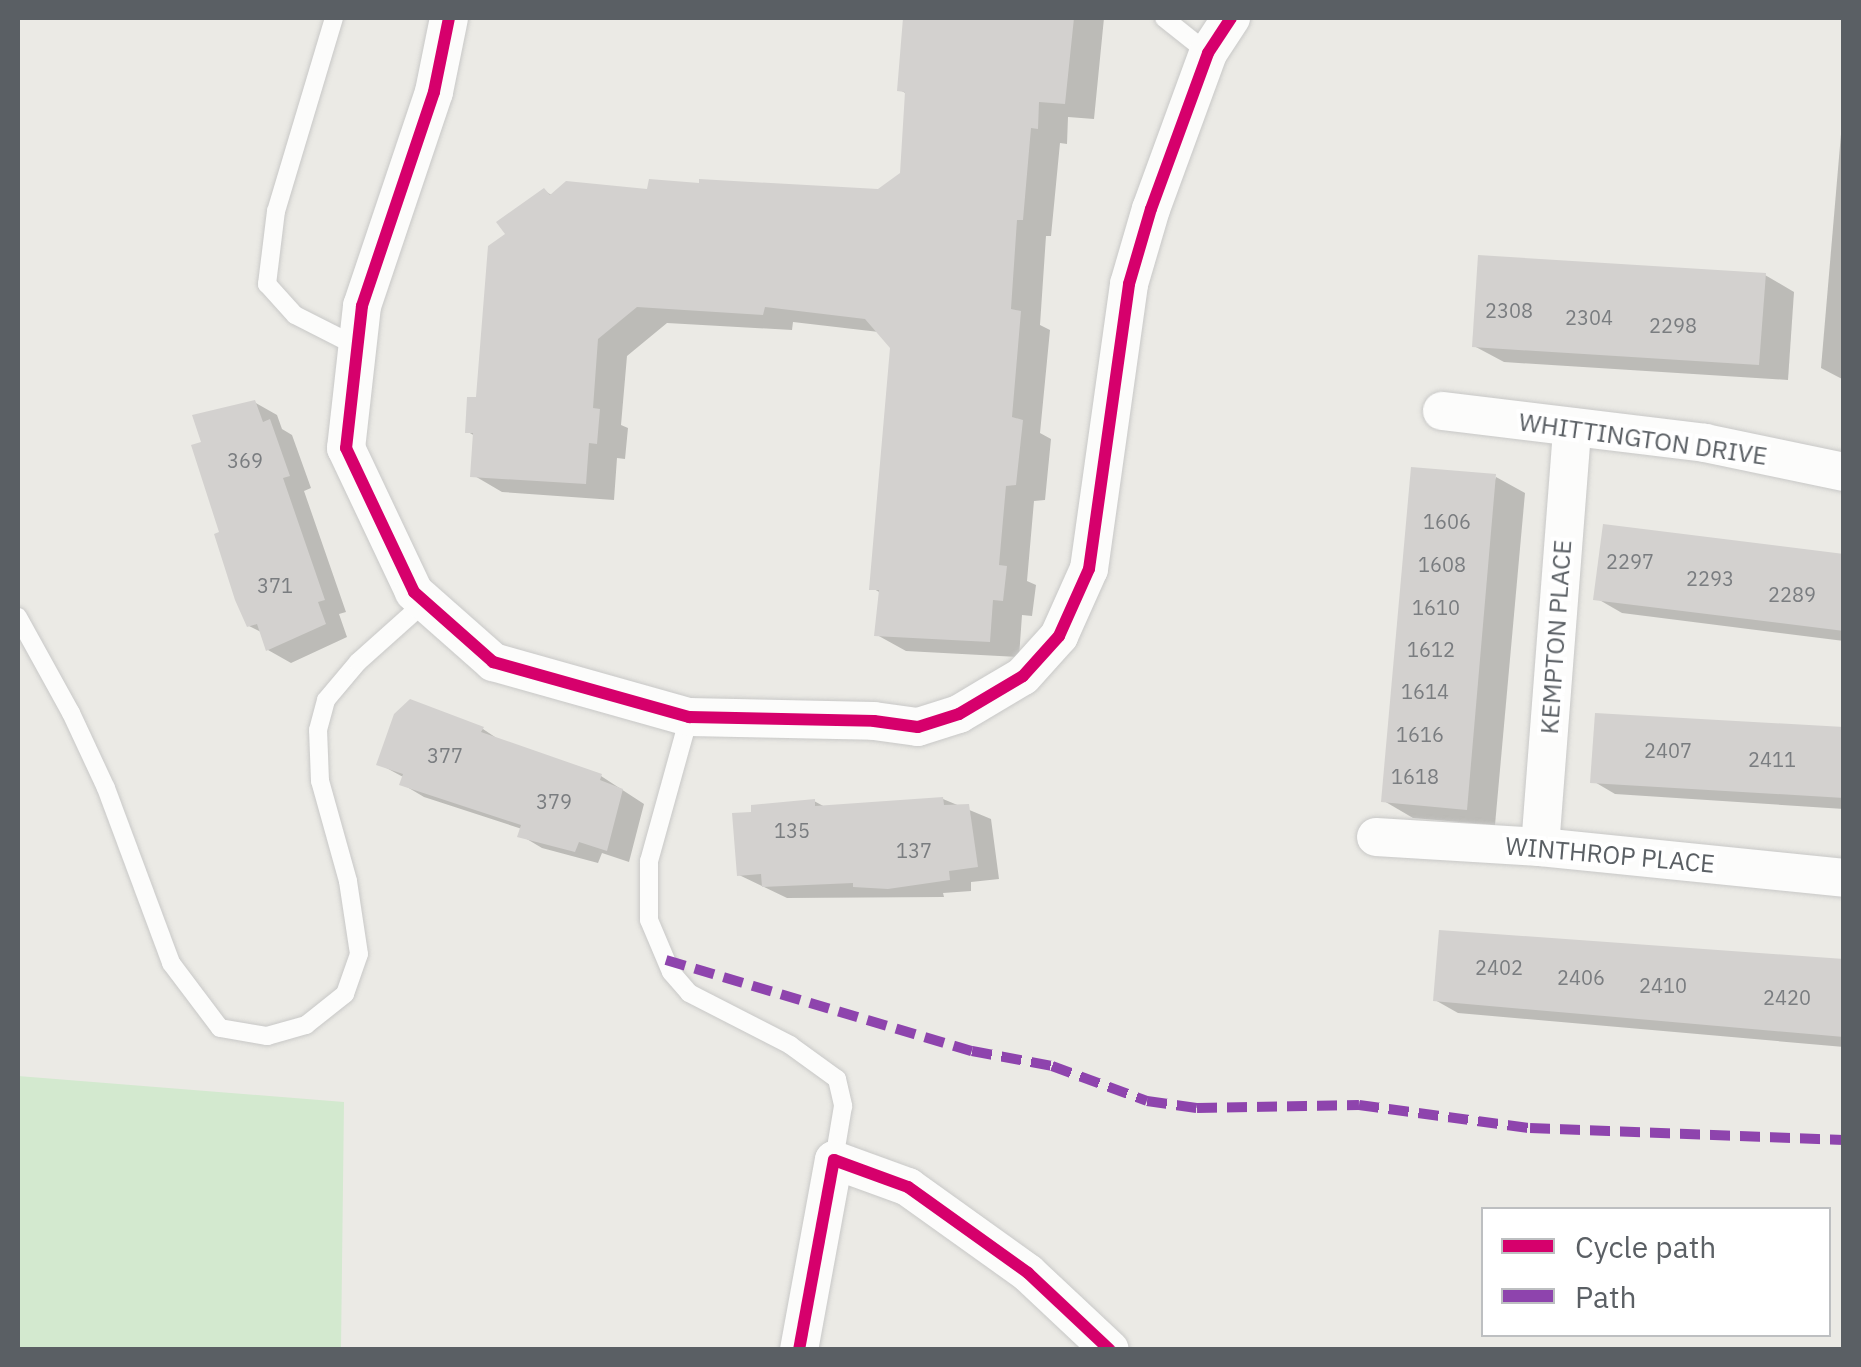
<!DOCTYPE html>
<html>
<head>
<meta charset="utf-8">
<style>
	body { margin:0 }
	#map { position:relative; width:1861px; height:1367px; overflow:hidden; background:#ebeae5; font-family:"IBM Plex Sans",sans-serif }
	div>[style] { position:absolute }
	.green>* { inset:0; background:#d3e9cf }
	.shadow>* { inset:0; background:#0003 }
	.building>* { inset:0; background:#d3d1cf }
	.roads { filter:drop-shadow(0 0 2px #c8c8c7) drop-shadow(0 0 2px #c8c8c7) }
	.lane>* { height:18px; margin:-9px; padding:0 9px; transform-origin:9px; border-radius:9px; background:#fcfcfb }
	.street>* { height:38px; margin:-19px; padding:0 19px; transform-origin:19px; border-radius:19px; background:#fcfcfb }
	.quiet>* { height:10px; margin-top:-5px; transform-origin:0; background:repeating-linear-gradient(90deg,#8e44ad 0 20px,transparent 0 30px) }
	.cycleway>* { height:12px; margin:-6px; padding:0 6px; transform-origin:6px; border-radius:6px; background:#d6006c }
	span { translate:-50% -50%; white-space:nowrap; text-align:center; line-height:1.15; -webkit-text-stroke:8px #fff; paint-order:stroke }
	.number-label { font-size:20px; color:#7a7d80 }
	.number-label span { -webkit-text-stroke-width:0 }
	.street-label { font-size:25px; color:#5a5f64 }
	.frame { position:absolute; inset:0; border:20px solid #5a5f64; pointer-events:none }
	.legend { position:absolute; left:1481px; top:1207px; width:350px; height:130px; box-sizing:border-box; background:#fff; border:2px solid #bdbfc1; margin:0; padding:12px 18px; list-style:none; font-size:30px; color:#5a5f64 }
	.legend li { display:flex; align-items:center; gap:20px; height:50px }
	.legend b { width:50px; border:2px solid #bdbfc1 }
</style>
</head>
<body>
<div id="map">
	<div class="green">
		<div style="clip-path:polygon(18px 1076px,344px 1102px,341px 1349px,18px 1349px)"></div>
	</div>
	<div class="shadow">
		<div style="clip-path:polygon(905px 18px,1104px 18px,1094px 119px,1068px 117px,1067px 144px,1060px 143px,1051px 236px,1046px 236px,1040px 325px,1050px 330px,1040px 433px,1051px 439px,1045px 500px,1034px 501px,1027px 581px,1036px 585px,1032px 616px,1022px 615px,1019px 657px,906px 651px,877px 635px,881px 593px,872px 588px,892px 348px,879px 332px,793px 322px,792px 330px,667px 323px,627px 356px,621px 425px,628px 428px,625px 459px,617px 458px,614px 500px,502px 492px,473px 475px,475px 436px,468px 432px,478px 400px,509px 235px,545px 191px,553px 196px,878px 191px,902px 174px,907px 94px,900px 90px)"></div>
		<div style="clip-path:polygon(1841px 134px,1844px 134px,1844px 380px,1821px 368px)"></div>
		<div style="clip-path:polygon(1765px 275px,1794px 292px,1788px 380px,1504px 362px,1474px 346px)"></div>
		<div style="clip-path:polygon(254px 402px,277px 415px,282px 429px,292px 435px,311px 488px,304px 491px,346px 612px,339px 614px,347px 637px,291px 663px,268px 650px,263px 633px,249px 626px,222px 534px,204px 444px)"></div>
		<div style="clip-path:polygon(1496px 477px,1525px 493px,1495px 825px,1413px 818px,1384px 801px)"></div>
		<div style="clip-path:polygon(1844px 557px,1844px 641px,1622px 613px,1596px 598px)"></div>
		<div style="clip-path:polygon(483px 729px,504px 743px,601px 776px,644px 804px,629px 862px,602px 853px,598px 863px,542px 848px,520px 835px,522px 829px,424px 797px,402px 784px,405px 778px,379px 764px)"></div>
		<div style="clip-path:polygon(1844px 730px,1844px 809px,1615px 794px,1593px 781px)"></div>
		<div style="clip-path:polygon(943px 799px,991px 819px,999px 879px,971px 882px,971px 891px,943px 893px,944px 897px,787px 898px,739px 875px,814px 801px,827px 808px)"></div>
		<div style="clip-path:polygon(1844px 961px,1844px 1047px,1458px 1013px,1435px 1000px)"></div>
	</div>
	<div class="building">
		<div style="clip-path:polygon(903px 18px,1074px 18px,1065px 104px,1039px 102px,1038px 129px,1031px 128px,1023px 220px,1017px 220px,1011px 309px,1021px 311px,1012px 417px,1023px 420px,1016px 485px,1006px 486px,999px 565px,1007px 566px,1003px 601px,993px 600px,990px 642px,874px 636px,879px 590px,869px 590px,890px 348px,865px 319px,765px 307px,763px 315px,637px 307px,598px 339px,593px 408px,600px 409px,597px 444px,589px 443px,586px 484px,470px 477px,473px 433px,465px 433px,467px 397px,476px 397px,488px 246px,505px 234px,496px 222px,544px 188px,550px 195px,566px 181px,647px 189px,649px 179px,699px 183px,699px 179px,878px 189px,900px 173px,905px 92px,897px 91px)"></div>
		<div style="clip-path:polygon(1478px 255px,1766px 273px,1759px 365px,1472px 347px)"></div>
		<div style="clip-path:polygon(255px 400px,263px 422px,270px 419px,290px 476px,283px 478px,325px 600px,318px 602px,326px 624px,266px 651px,257px 624px,247px 627px,235px 600px,214px 534px,219px 532px,191px 445px,201px 442px,192px 415px)"></div>
		<div style="clip-path:polygon(1411px 467px,1496px 474px,1467px 810px,1381px 802px)"></div>
		<div style="clip-path:polygon(1603px 524px,1844px 554px,1844px 631px,1593px 600px)"></div>
		<div style="clip-path:polygon(410px 699px,484px 727px,481px 732px,602px 774px,600px 780px,623px 789px,607px 851px,579px 842px,575px 852px,517px 837px,521px 825px,399px 785px,403px 774px,376px 765px,394px 714px)"></div>
		<div style="clip-path:polygon(1595px 713px,1844px 727px,1844px 798px,1590px 783px)"></div>
		<div style="clip-path:polygon(943px 797px,944px 805px,969px 804px,978px 867px,949px 871px,950px 880px,888px 889px,853px 887px,853px 883px,762px 887px,761px 874px,737px 876px,732px 813px,751px 812px,751px 805px,815px 799px,815px 806px)"></div>
		<div style="clip-path:polygon(1439px 930px,1844px 959px,1844px 1037px,1433px 1001px)"></div>
	</div>
	<div class="roads">
		<div class="lane">
			<div style="left:334px;top:18px;width:202px;rotate:106.7deg"></div>
			<div style="left:276px;top:211px;width:74px;rotate:97deg"></div>
			<div style="left:267px;top:284px;width:42px;rotate:47.9deg"></div>
			<div style="left:295px;top:315px;width:71px;rotate:26.9deg"></div>
			<div style="left:1164px;top:18px;width:56px;rotate:38.5deg"></div>
			<div style="left:18px;top:617px;width:110px;rotate:61.1deg"></div>
			<div style="left:71px;top:713px;width:83px;rotate:65deg"></div>
			<div style="left:106px;top:788px;width:187px;rotate:69.6deg"></div>
			<div style="left:171px;top:963px;width:81px;rotate:53deg"></div>
			<div style="left:220px;top:1028px;width:48px;rotate:9.7deg"></div>
			<div style="left:267px;top:1036px;width:41px;rotate:-15.8deg"></div>
			<div style="left:306px;top:1025px;width:50px;rotate:-38.5deg"></div>
			<div style="left:345px;top:994px;width:42px;rotate:-70.7deg"></div>
			<div style="left:359px;top:954px;width:74px;rotate:-98.6deg"></div>
			<div style="left:348px;top:881px;width:104px;rotate:-105.6deg"></div>
			<div style="left:320px;top:781px;width:51px;rotate:-92.2deg"></div>
			<div style="left:318px;top:730px;width:31px;rotate:-75deg"></div>
			<div style="left:326px;top:700px;width:50px;rotate:-49.9deg"></div>
			<div style="left:358px;top:662px;width:90px;rotate:-41.8deg"></div>
			<div style="left:689px;top:717px;width:149px;rotate:105.5deg"></div>
			<div style="left:649px;top:861px;width:59px;rotate:90deg"></div>
			<div style="left:649px;top:920px;width:56px;rotate:67.1deg"></div>
			<div style="left:671px;top:972px;width:28px;rotate:49deg"></div>
			<div style="left:689px;top:993px;width:114px;rotate:27.2deg"></div>
			<div style="left:790px;top:1045px;width:58px;rotate:35.9deg"></div>
			<div style="left:837px;top:1079px;width:28px;rotate:77deg"></div>
			<div style="left:843px;top:1106px;width:55px;rotate:99.5deg"></div>
		</div>
		<div class="street">
			<div style="left:449px;top:18px;width:76px;rotate:101.5deg"></div>
			<div style="left:434px;top:92px;width:226px;rotate:108.6deg"></div>
			<div style="left:362px;top:306px;width:143px;rotate:96.4deg"></div>
			<div style="left:346px;top:448px;width:159px;rotate:64.7deg"></div>
			<div style="left:414px;top:592px;width:106px;rotate:41.5deg"></div>
			<div style="left:493px;top:662px;width:204px;rotate:15.7deg"></div>
			<div style="left:689px;top:717px;width:185px;rotate:1.2deg"></div>
			<div style="left:874px;top:721px;width:44px;rotate:7.8deg"></div>
			<div style="left:918px;top:727px;width:43px;rotate:-17.6deg"></div>
			<div style="left:959px;top:714px;width:74px;rotate:-30.7deg"></div>
			<div style="left:1023px;top:676px;width:54px;rotate:-48deg"></div>
			<div style="left:1059px;top:636px;width:73px;rotate:-65.9deg"></div>
			<div style="left:1089px;top:569px;width:288px;rotate:-82deg"></div>
			<div style="left:1129px;top:284px;width:78px;rotate:-73.7deg"></div>
			<div style="left:1151px;top:209px;width:166px;rotate:-69.9deg"></div>
			<div style="left:1208px;top:53px;width:42px;rotate:-56.7deg"></div>
			<div style="left:1442px;top:411px;width:265px;rotate:6.9deg"></div>
			<div style="left:1705px;top:443px;width:142px;rotate:11.8deg"></div>
			<div style="left:1376px;top:837px;width:164px;rotate:3.5deg"></div>
			<div style="left:1540px;top:847px;width:306px;rotate:5.8deg"></div>
			<div style="left:1540px;top:847px;width:421px;rotate:-85.6deg"></div>
			<div style="left:799px;top:1350px;width:193px;rotate:-79.6deg"></div>
			<div style="left:834px;top:1160px;width:79px;rotate:20deg"></div>
			<div style="left:908px;top:1187px;width:148px;rotate:35.6deg"></div>
			<div style="left:1028px;top:1273px;width:112px;rotate:43.2deg"></div>
		</div>
	</div>
	<div class="quiet">
		<div style="left:666px;top:960px;width:319px;rotate:16.6deg"></div>
		<div style="left:972px;top:1051px;width:81px;rotate:10.6deg"></div>
		<div style="left:1052px;top:1066px;width:101px;rotate:20.2deg"></div>
		<div style="left:1147px;top:1101px;width:50px;rotate:8deg"></div>
		<div style="left:1197px;top:1108px;width:162px;rotate:-1.1deg"></div>
		<div style="left:1359px;top:1105px;width:173px;rotate:7.7deg"></div>
		<div style="left:1530px;top:1128px;width:314px;rotate:2.2deg"></div>
	</div>
	<div class="cycleway">
		<div style="left:449px;top:18px;width:76px;rotate:101.5deg"></div>
		<div style="left:434px;top:92px;width:226px;rotate:108.6deg"></div>
		<div style="left:362px;top:306px;width:143px;rotate:96.4deg"></div>
		<div style="left:346px;top:448px;width:159px;rotate:64.7deg"></div>
		<div style="left:414px;top:592px;width:106px;rotate:41.5deg"></div>
		<div style="left:493px;top:662px;width:204px;rotate:15.7deg"></div>
		<div style="left:689px;top:717px;width:185px;rotate:1.2deg"></div>
		<div style="left:874px;top:721px;width:44px;rotate:7.8deg"></div>
		<div style="left:918px;top:727px;width:43px;rotate:-17.6deg"></div>
		<div style="left:959px;top:714px;width:74px;rotate:-30.7deg"></div>
		<div style="left:1023px;top:676px;width:54px;rotate:-48deg"></div>
		<div style="left:1059px;top:636px;width:73px;rotate:-65.9deg"></div>
		<div style="left:1089px;top:569px;width:288px;rotate:-82deg"></div>
		<div style="left:1129px;top:284px;width:78px;rotate:-73.7deg"></div>
		<div style="left:1151px;top:209px;width:166px;rotate:-69.9deg"></div>
		<div style="left:1208px;top:53px;width:42px;rotate:-56.7deg"></div>
		<div style="left:799px;top:1350px;width:193px;rotate:-79.6deg"></div>
		<div style="left:834px;top:1160px;width:79px;rotate:20deg"></div>
		<div style="left:908px;top:1187px;width:148px;rotate:35.6deg"></div>
		<div style="left:1028px;top:1273px;width:112px;rotate:43.2deg"></div>
	</div>
	<div class="number-label">
		<span style="left:1509px;top:310px">2308</span>
		<span style="left:1589px;top:317px">2304</span>
		<span style="left:1673px;top:325px">2298</span>
		<span style="left:245px;top:460px">369</span>
		<span style="left:1447px;top:521px">1606</span>
		<span style="left:1630px;top:561px">2297</span>
		<span style="left:1442px;top:564px">1608</span>
		<span style="left:1710px;top:578px">2293</span>
		<span style="left:275px;top:585px">371</span>
		<span style="left:1792px;top:594px">2289</span>
		<span style="left:1436px;top:607px">1610</span>
		<span style="left:1431px;top:649px">1612</span>
		<span style="left:1425px;top:691px">1614</span>
		<span style="left:1420px;top:734px">1616</span>
		<span style="left:1668px;top:750px">2407</span>
		<span style="left:445px;top:755px">377</span>
		<span style="left:1772px;top:759px">2411</span>
		<span style="left:1415px;top:776px">1618</span>
		<span style="left:554px;top:801px">379</span>
		<span style="left:792px;top:830px">135</span>
		<span style="left:914px;top:850px">137</span>
		<span style="left:1499px;top:967px">2402</span>
		<span style="left:1581px;top:977px">2406</span>
		<span style="left:1663px;top:985px">2410</span>
		<span style="left:1787px;top:997px">2420</span>
	</div>
	<div class="street-label">
		<span style="left:1643px;top:439px;rotate:8deg">WHITTINGTON DRIVE</span>
		<span style="left:1556px;top:637px;rotate:-86deg">KEMPTON PLACE</span>
		<span style="left:1610px;top:855px;rotate:5deg">WINTHROP PLACE</span>
	</div>
	<div class="frame"></div>
	<ul class="legend">
	<li><b style="height:12px;background:#d6006c"></b>Cycle path</li>
	<li><b style="height:12px;background:#8e44ad"></b>Path</li>
	</ul>
</div>
</body>
</html>
